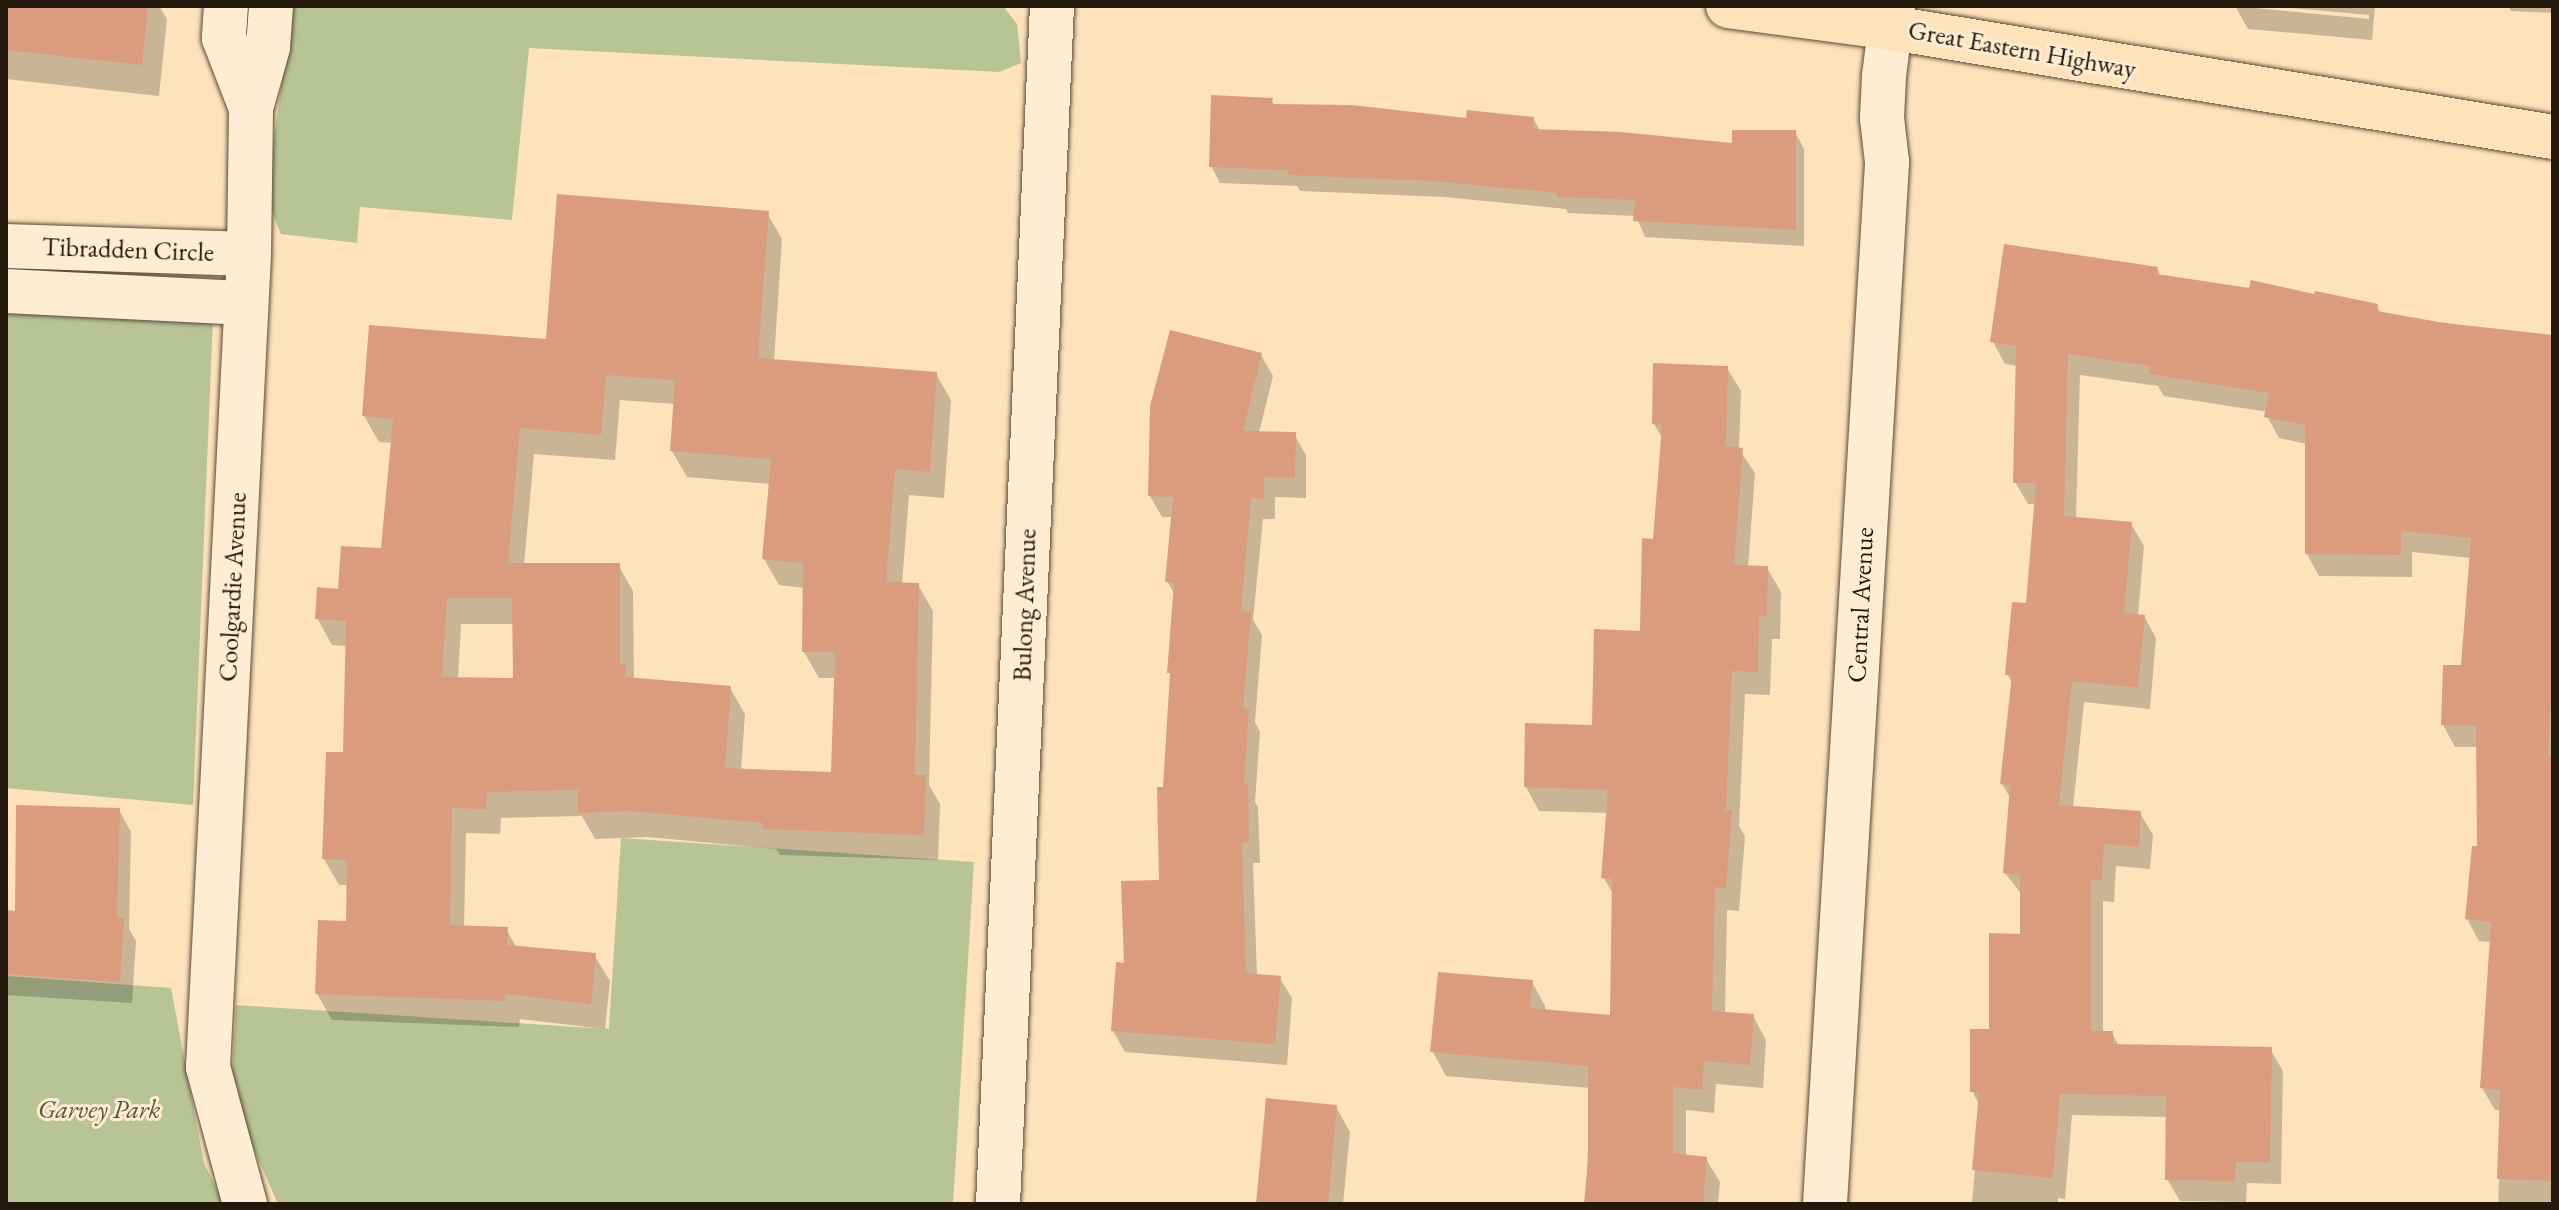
<!DOCTYPE html>
<html>
<head>
<meta charset="utf-8">
<style>
	body { margin:0 }
	#map { position:relative; width:2559px; height:1210px; overflow:hidden; background:#fde2bc; font-family:"EB Garamond",serif }
	div>[style] { position:absolute }
	.green>* { inset:0; background:#b9c496 }
	.shadow>* { inset:0; background:#0003 }
	.building>* { inset:0; background:#db9b7e }
	.roads { filter:drop-shadow(0 0 2px #5a4a37) drop-shadow(0 0 2px #5a4a37) }
	.minor>* { height:44px; margin:-22px; padding:0 22px; transform-origin:22px; border-radius:22px; background:#feecd3 }
	.highway>* { height:44px; margin:-22px; padding:0 22px; transform-origin:22px; border-radius:22px; background:#fde2bc }
	span { translate:-50% -50%; white-space:nowrap; text-align:center; line-height:1.15; -webkit-text-stroke:6px #feecd3; paint-order:stroke }
	.street-label { font-size:26px; color:#23170b }
	.park-label { font-size:26px; color:#58543c; font-style:italic }
	.frame { position:absolute; inset:0; border:8px solid #23170b; pointer-events:none }
</style>
</head>
<body>
<div id="map">
	<div class="green">
		<div style="clip-path:polygon(292px 6px,1003px 6px,1017px 24px,1021px 63px,999px 72px,529px 48px,512px 220px,360px 207px,357px 243px,281px 234px,272px 212px,269px 177px)"></div>
		<div style="clip-path:polygon(6px 306px,213px 318px,193px 805px,6px 788px)"></div>
		<div style="clip-path:polygon(621px 838px,974px 862px,953px 1204px,278px 1204px,231px 1097px,236px 1005px,609px 1029px)"></div>
		<div style="clip-path:polygon(6px 976px,171px 988px,204px 1163px,224px 1204px,6px 1204px)"></div>
	</div>
	<div class="shadow">
		<div style="clip-path:polygon(6px 6px,159px 6px,167px 19px,159px 96px,6px 79px)"></div>
		<div style="clip-path:polygon(2235px 6px,2369px 19px,2369px 15px,2271px 6px,2375px 6px,2372px 40px,2248px 29px)"></div>
		<div style="clip-path:polygon(2508px 6px,2553px 6px,2553px 13px,2511px 11px)"></div>
		<div style="clip-path:polygon(1271px 100px,1275px 106px,1468px 121px,1533px 118px,1541px 132px,1734px 145px,1795px 132px,1804px 149px,1804px 246px,1645px 237px,1636px 216px,1568px 213px,1566px 209px,1444px 197px,1300px 191px,1297px 186px,1220px 183px,1211px 166px)"></div>
		<div style="clip-path:polygon(evenodd,767px 213px,782px 239px,774px 361px,936px 374px,951px 400px,944px 498px,909px 495px,902px 584px,918px 585px,933px 611px,929px 785px,940px 804px,938px 860px,780px 855px,776px 849px,648px 837px,595px 839px,582px 816px,501px 818px,500px 834px,466px 833px,464px 928px,506px 929px,517px 948px,594px 955px,610px 981px,605px 1029px,520px 1019px,519px 1027px,332px 1020px,317px 994px,348px 923px,349px 885px,339px 885px,324px 859px,345px 754px,347px 646px,332px 645px,317px 618px,383px 550px,393px 443px,379px 442px,364px 416px,548px 341px,767px 213px,620px 400px,675px 404px,672px 451px,687px 477px,771px 484px,764px 559px,779px 585px,805px 588px,804px 652px,819px 678px,836px 678px,833px 774px,741px 771px,745px 714px,730px 688px,634px 680px,633px 591px,618px 565px,524px 565px,534px 454px,615px 460px,620px 400px,767px 213px,461px 624px,514px 624px,515px 680px,458px 679px,461px 624px)"></div>
		<div style="clip-path:polygon(2157px 268px,2161px 277px,2377px 306px,2381px 314px,2553px 338px,2553px 1202px,2549px 1204px,2498px 1204px,2502px 1110px,2495px 1110px,2482px 1088px,2491px 942px,2479px 941px,2467px 919px,2479px 848px,2478px 747px,2455px 747px,2443px 725px,2463px 667px,2471px 558px,2412px 552px,2412px 577px,2319px 576px,2307px 554px,2307px 444px,2279px 438px,2267px 416px,2268px 412px,2164px 396px,2158px 386px,2080px 375px,2076px 519px,2131px 524px,2144px 546px,2138px 616px,2144px 616px,2156px 638px,2150px 709px,2084px 702px,2073px 808px,2140px 813px,2153px 835px,2150px 869px,2116px 866px,2114px 902px,2103px 901px,2103px 1033px,2112px 1033px,2119px 1046px,2270px 1049px,2283px 1071px,2281px 1184px,2247px 1183px,2246px 1202px,2180px 1201px,2167px 1179px,2168px 1117px,2072px 1115px,2065px 1199px,2058px 1198px,2058px 1204px,1972px 1204px,1980px 1106px,1972px 1091px,2022px 936px,2022px 895px,2005px 873px,2011px 799px,2002px 784px,2013px 684px,2007px 674px,2028px 605px,2036px 504px,2028px 504px,2015px 482px,2018px 366px,2005px 364px,1993px 342px)"></div>
		<div style="clip-path:polygon(1261px 355px,1273px 376px,1259px 433px,1294px 434px,1306px 455px,1306px 498px,1275px 497px,1275px 519px,1263px 519px,1253px 620px,1262px 635px,1255px 722px,1260px 732px,1255px 802px,1258px 807px,1260px 863px,1253px 863px,1257px 976px,1279px 977px,1292px 998px,1287px 1065px,1125px 1052px,1113px 1031px,1127px 965px,1161px 882px,1172px 678px,1169px 672px,1175px 595px,1167px 581px,1173px 517px,1162px 517px,1150px 496px)"></div>
		<div style="clip-path:polygon(1727px 368px,1741px 391px,1739px 449px,1755px 473px,1748px 568px,1767px 568px,1781px 592px,1780px 639px,1772px 639px,1770px 695px,1745px 694px,1739px 826px,1745px 836px,1739px 911px,1727px 910px,1725px 1014px,1753px 1016px,1766px 1040px,1763px 1088px,1716px 1084px,1714px 1113px,1686px 1110px,1686px 1157px,1706px 1159px,1720px 1182px,1718px 1204px,1586px 1204px,1590px 1088px,1446px 1076px,1433px 1052px,1532px 982px,1545px 1006px,1545px 1011px,1611px 1017px,1614px 895px,1603px 877px,1608px 813px,1539px 811px,1526px 787px,1594px 727px,1642px 633px,1655px 541px,1663px 439px,1654px 424px)"></div>
		<div style="clip-path:polygon(119px 810px,131px 832px,129px 929px,136px 941px,132px 1003px,6px 995px,6px 912px,16px 913px)"></div>
		<div style="clip-path:polygon(1336px 1107px,1350px 1132px,1343px 1204px,1258px 1204px)"></div>
	</div>
	<div class="building">
		<div style="clip-path:polygon(6px 6px,148px 6px,142px 65px,6px 50px)"></div>
		<div style="clip-path:polygon(1211px 95px,1273px 98px,1272px 104px,1352px 105px,1466px 118px,1467px 110px,1534px 117px,1533px 129px,1621px 132px,1732px 143px,1732px 130px,1796px 130px,1796px 230px,1633px 221px,1635px 200px,1557px 197px,1557px 193px,1433px 181px,1288px 175px,1288px 170px,1209px 167px)"></div>
		<div style="clip-path:polygon(evenodd,557px 194px,769px 211px,758px 358px,937px 372px,930px 472px,895px 469px,886px 582px,919px 583px,915px 775px,926px 775px,924px 835px,763px 829px,763px 823px,631px 811px,578px 813px,578px 790px,487px 792px,486px 809px,452px 808px,450px 925px,508px 927px,507px 945px,596px 953px,591px 1004px,506px 994px,505px 1001px,315px 994px,318px 920px,346px 921px,347px 860px,322px 859px,326px 752px,343px 752px,346px 621px,315px 619px,317px 587px,338px 589px,341px 546px,381px 548px,393px 419px,362px 416px,369px 325px,546px 339px,557px 194px,606px 375px,675px 380px,670px 451px,771px 459px,762px 559px,803px 563px,802px 652px,835px 652px,831px 772px,725px 768px,731px 686px,626px 677px,625px 664px,620px 664px,620px 563px,508px 563px,520px 428px,601px 435px,606px 375px,557px 194px,447px 598px,512px 598px,513px 678px,442px 677px,447px 598px)"></div>
		<div style="clip-path:polygon(2004px 244px,2158px 267px,2157px 274px,2249px 288px,2251px 280px,2314px 294px,2315px 291px,2378px 304px,2377px 311px,2444px 323px,2553px 335px,2553px 653px,2548px 756px,2553px 756px,2553px 1181px,2497px 1179px,2500px 1090px,2480px 1088px,2491px 922px,2465px 919px,2472px 846px,2477px 846px,2476px 726px,2441px 725px,2443px 665px,2461px 665px,2471px 538px,2401px 531px,2401px 555px,2305px 554px,2305px 425px,2264px 417px,2269px 393px,2149px 374px,2150px 366px,2068px 354px,2064px 516px,2132px 522px,2124px 613px,2145px 615px,2138px 688px,2072px 681px,2059px 805px,2141px 811px,2139px 847px,2104px 844px,2102px 880px,2091px 880px,2091px 1031px,2113px 1031px,2113px 1044px,2272px 1047px,2270px 1162px,2236px 1162px,2235px 1181px,2165px 1180px,2166px 1096px,2060px 1094px,2053px 1178px,1972px 1170px,1979px 1092px,1970px 1092px,1970px 1029px,1989px 1029px,1989px 933px,2020px 934px,2020px 875px,2003px 873px,2010px 786px,2000px 784px,2012px 675px,2005px 675px,2012px 602px,2026px 603px,2036px 483px,2013px 483px,2016px 346px,1990px 342px)"></div>
		<div style="clip-path:polygon(1170px 330px,1262px 353px,1243px 431px,1296px 432px,1295px 478px,1264px 477px,1264px 499px,1251px 498px,1241px 611px,1251px 612px,1243px 708px,1249px 709px,1244px 785px,1248px 784px,1249px 842px,1242px 842px,1246px 973px,1281px 976px,1275px 1044px,1111px 1031px,1116px 962px,1124px 963px,1121px 881px,1159px 880px,1157px 787px,1163px 787px,1170px 673px,1167px 673px,1174px 583px,1165px 582px,1173px 497px,1148px 496px,1150px 406px)"></div>
		<div style="clip-path:polygon(1653px 363px,1728px 366px,1726px 446px,1743px 448px,1734px 565px,1768px 566px,1767px 616px,1759px 616px,1758px 672px,1732px 671px,1726px 810px,1732px 810px,1726px 888px,1715px 887px,1712px 1011px,1754px 1014px,1750px 1065px,1704px 1061px,1702px 1090px,1673px 1087px,1673px 1153px,1707px 1157px,1703px 1204px,1584px 1204px,1588px 1161px,1588px 1066px,1430px 1052px,1438px 972px,1533px 980px,1530px 1008px,1610px 1015px,1612px 879px,1601px 878px,1608px 790px,1524px 787px,1525px 723px,1592px 725px,1594px 629px,1640px 631px,1642px 538px,1653px 539px,1662px 425px,1652px 424px)"></div>
		<div style="clip-path:polygon(16px 805px,120px 808px,117px 917px,124px 918px,120px 982px,6px 974px,6px 910px,15px 911px)"></div>
		<div style="clip-path:polygon(1266px 1098px,1337px 1105px,1328px 1204px,1256px 1204px)"></div>
	</div>
	<div class="roads">
		<div class="minor">
			<div style="left:226px;top:6px;width:32px;rotate:94deg"></div>
			<div style="left:224px;top:38px;width:75px;rotate:68.9deg"></div>
			<div style="left:6px;top:246px;width:243px;rotate:1.9deg"></div>
			<div style="left:6px;top:291px;width:240px;rotate:2.9deg"></div>
			<div style="left:245px;top:1204px;width:142px;rotate:-105.1deg"></div>
			<div style="left:208px;top:1067px;width:814px;rotate:-87.11deg"></div>
			<div style="left:249px;top:254px;width:146px;rotate:-89.2deg"></div>
			<div style="left:251px;top:108px;width:63px;rotate:-74.4deg"></div>
			<div style="left:268px;top:47px;width:41px;rotate:-85.8deg"></div>
			<div style="left:998px;top:1204px;width:1199px;rotate:-87.42deg"></div>
			<div style="left:1825px;top:1204px;width:1044px;rotate:-86.59deg"></div>
			<div style="left:1887px;top:162px;width:44px;rotate:-96.5deg"></div>
			<div style="left:1882px;top:118px;width:42px;rotate:-87.3deg"></div>
			<div style="left:1884px;top:76px;width:71px;rotate:-82.7deg"></div>
		</div>
		<div class="highway">
			<div style="left:1728px;top:6px;width:165px;rotate:7.6deg"></div>
			<div style="left:1892px;top:28px;width:670px;rotate:9.36deg"></div>
		</div>
	</div>
	<div class="street-label">
		<span style="left:2022px;top:50px;rotate:10deg">Great Eastern Highway</span>
		<span style="left:128px;top:250px;rotate:2deg">Tibradden Circle</span>
		<span style="left:233px;top:587px;rotate:-87deg">Coolgardie Avenue</span>
		<span style="left:1025px;top:605px;rotate:-88deg">Bulong Avenue</span>
		<span style="left:1861px;top:605px;rotate:-87deg">Central Avenue</span>
	</div>
	<div class="park-label">
		<span style="left:99px;top:1110px">Garvey Park</span>
	</div>
	<div class="frame"></div>
</div>
</body>
</html>
